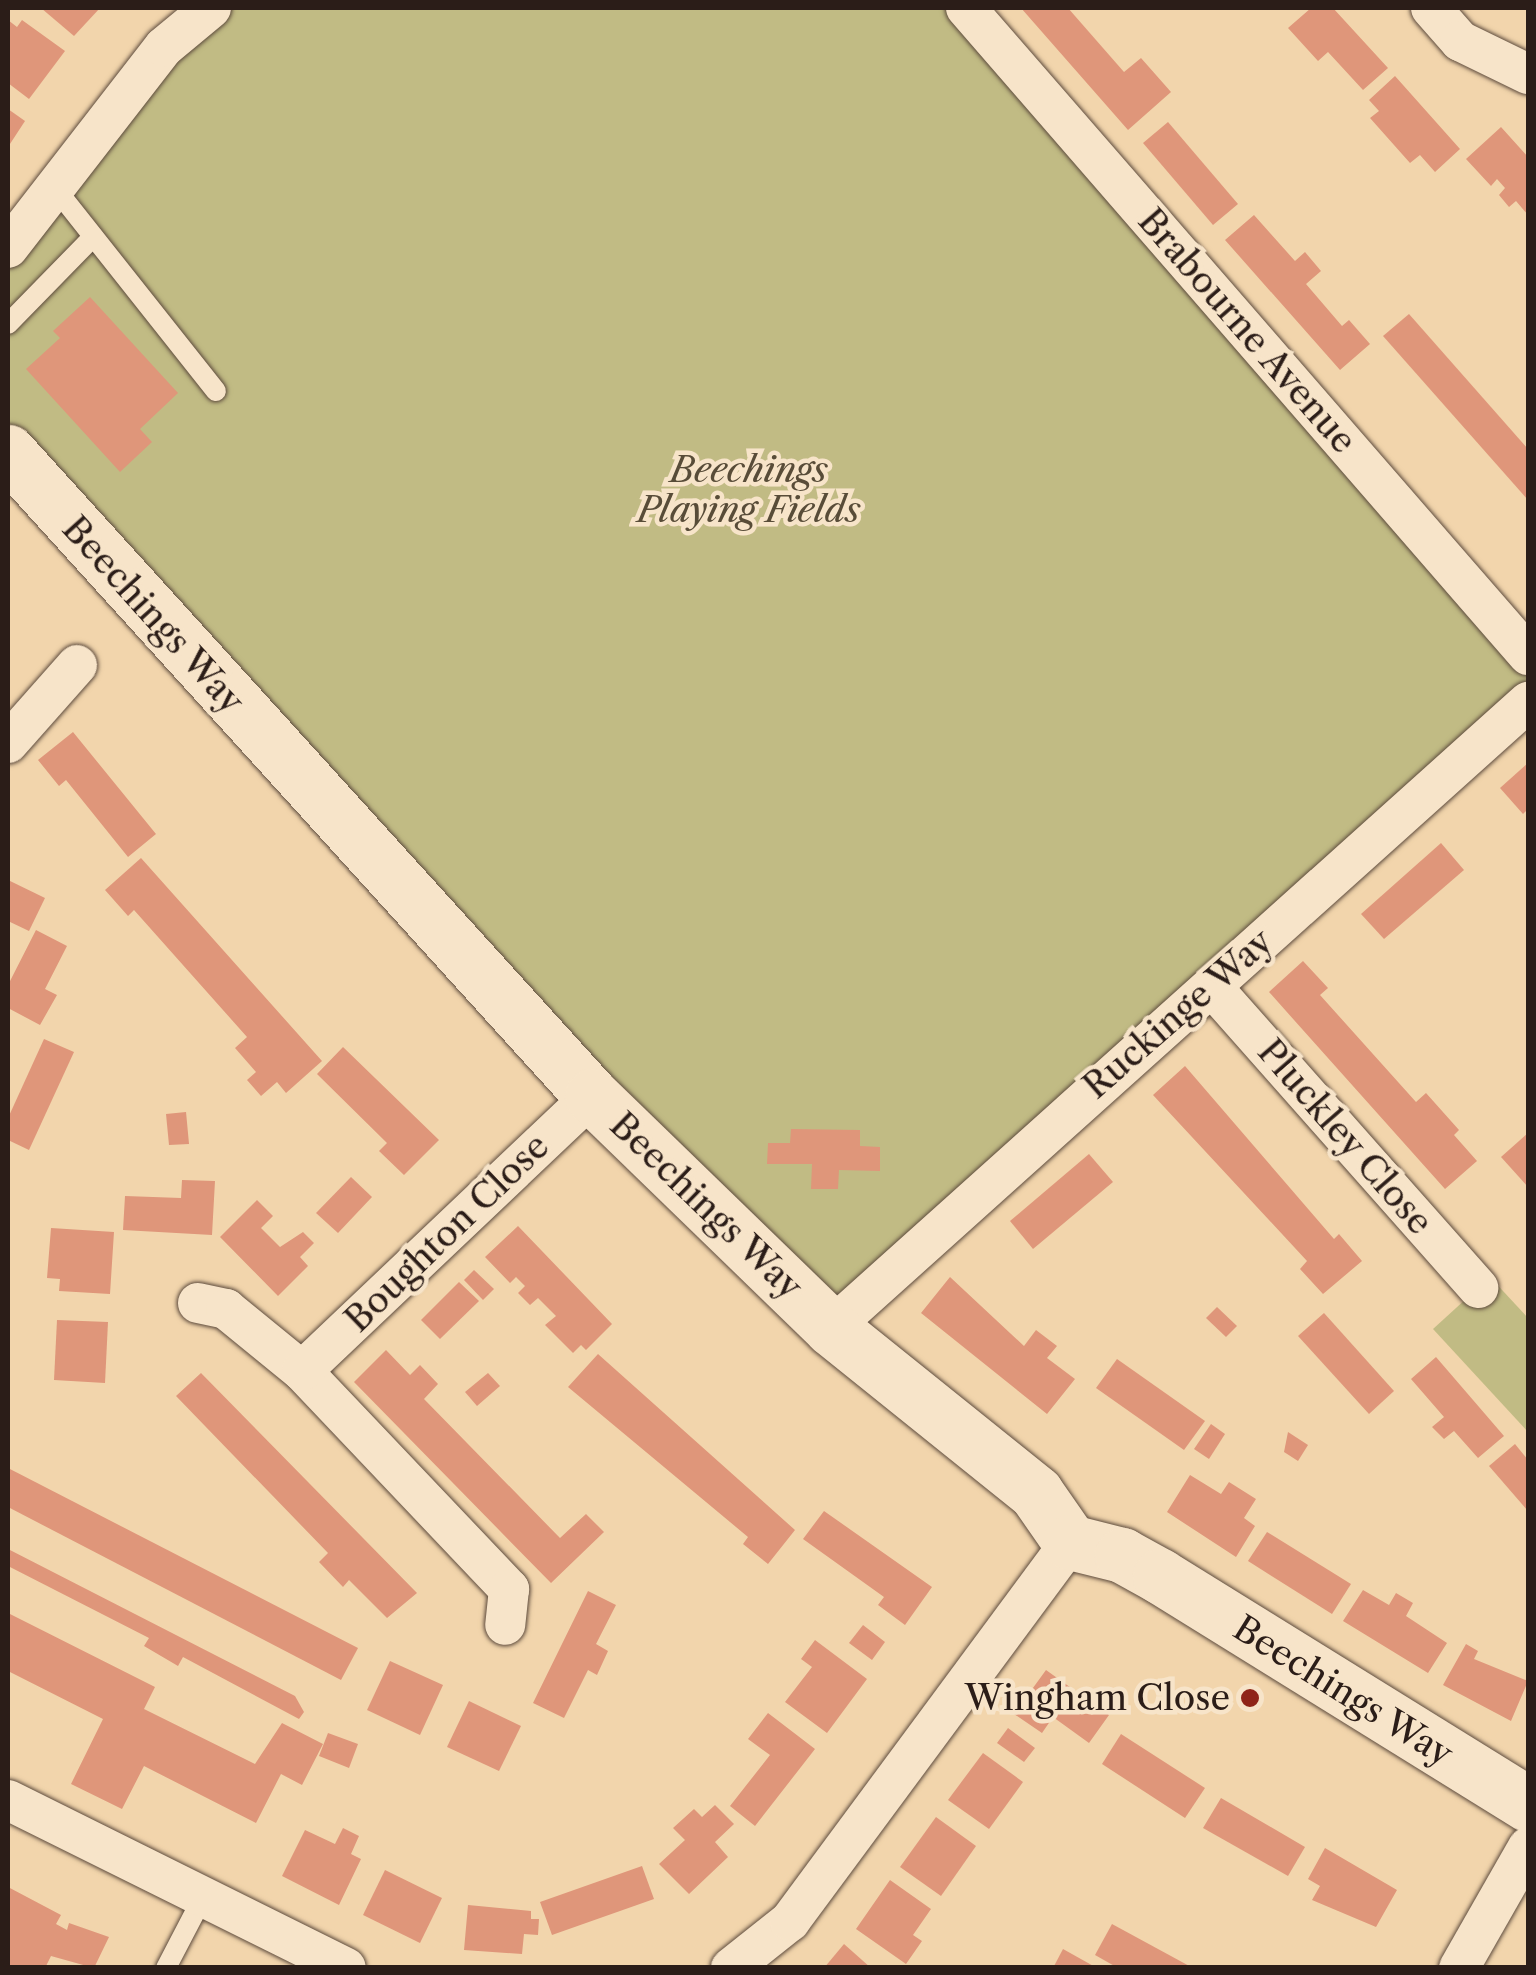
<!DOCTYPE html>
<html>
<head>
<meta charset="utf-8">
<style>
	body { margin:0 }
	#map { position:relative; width:1536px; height:1975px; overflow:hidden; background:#f2d5ac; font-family:"Libre Caslon Text",serif }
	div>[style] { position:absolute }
	.green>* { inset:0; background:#c1bb84 }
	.building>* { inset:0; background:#df967a }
	.roads { filter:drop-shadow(0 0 2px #5d4b3d) drop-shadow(0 0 2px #5d4b3d) }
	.lane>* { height:20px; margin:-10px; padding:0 10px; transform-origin:10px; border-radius:10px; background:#f7e4c9 }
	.street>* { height:40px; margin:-20px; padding:0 20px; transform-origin:20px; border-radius:20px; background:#f7e4c9 }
	.secondary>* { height:55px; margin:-27.5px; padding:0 27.5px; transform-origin:27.5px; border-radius:27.5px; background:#f7e4c9 }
	.dots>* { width:28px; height:28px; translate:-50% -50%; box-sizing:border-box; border:5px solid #f7e4c9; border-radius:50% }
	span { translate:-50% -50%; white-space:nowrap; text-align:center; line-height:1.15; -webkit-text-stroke:9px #f7e4c9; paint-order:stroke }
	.street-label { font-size:35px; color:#2b1d18 }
	.park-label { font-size:35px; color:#584c38; font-style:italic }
	.poi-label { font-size:35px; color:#2b1d18 }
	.right { translate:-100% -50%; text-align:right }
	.frame { position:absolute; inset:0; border:10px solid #2b1d18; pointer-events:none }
</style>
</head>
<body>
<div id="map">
	<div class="green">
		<div style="clip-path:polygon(211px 8px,966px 8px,1528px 655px,1528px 702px,831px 1328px,8px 452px,8px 248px)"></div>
		<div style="clip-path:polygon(1490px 1277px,1528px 1318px,1528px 1432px,1433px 1329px)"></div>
	</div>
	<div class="building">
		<div style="clip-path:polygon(41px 8px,100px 8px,74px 36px)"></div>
		<div style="clip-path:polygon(1021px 8px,1068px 8px,1124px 72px,1141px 58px,1171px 92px,1128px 130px)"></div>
		<div style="clip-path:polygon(1311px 8px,1333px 8px,1388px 68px,1363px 90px,1328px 52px,1318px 61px,1288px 28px)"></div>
		<div style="clip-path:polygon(8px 20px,17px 27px,22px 20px,65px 51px,29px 99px,8px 83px)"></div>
		<div style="clip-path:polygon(1395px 76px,1460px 149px,1435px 172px,1420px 155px,1410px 163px,1370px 118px,1379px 111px,1369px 100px)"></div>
		<div style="clip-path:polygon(8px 109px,25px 121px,8px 147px)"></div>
		<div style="clip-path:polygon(1168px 122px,1238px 204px,1213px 225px,1143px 143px)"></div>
		<div style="clip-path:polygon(1501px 127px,1528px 157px,1528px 215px,1516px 201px,1509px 207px,1499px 195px,1505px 188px,1497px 179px,1491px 186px,1466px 159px)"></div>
		<div style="clip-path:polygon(1254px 215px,1295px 261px,1305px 252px,1321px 271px,1306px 284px,1342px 326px,1349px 320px,1370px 344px,1340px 370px,1225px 240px)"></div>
		<div style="clip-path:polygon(90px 297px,178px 393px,140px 429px,152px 442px,120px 472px,26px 369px,60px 338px,53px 331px)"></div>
		<div style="clip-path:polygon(1409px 314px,1528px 449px,1528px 500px,1383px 336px)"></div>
		<div style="clip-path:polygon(73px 732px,156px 834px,128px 857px,66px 780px,59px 786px,38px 760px)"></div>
		<div style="clip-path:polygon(1528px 763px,1528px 809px,1523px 814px,1500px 788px)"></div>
		<div style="clip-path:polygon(1441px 843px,1464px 870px,1384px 939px,1361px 914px)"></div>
		<div style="clip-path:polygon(141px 858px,322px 1061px,286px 1093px,277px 1082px,261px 1096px,247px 1080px,256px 1072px,235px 1048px,247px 1037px,134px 910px,128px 916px,105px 890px)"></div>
		<div style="clip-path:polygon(8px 880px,45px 898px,29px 931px,8px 921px)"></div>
		<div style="clip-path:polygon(36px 930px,67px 946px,45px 989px,57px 995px,40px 1025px,8px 1008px,8px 985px)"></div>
		<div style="clip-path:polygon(1303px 961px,1328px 988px,1320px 995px,1416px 1102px,1426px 1093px,1459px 1130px,1454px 1135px,1477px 1161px,1445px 1189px,1269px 992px)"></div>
		<div style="clip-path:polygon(44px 1039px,74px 1052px,29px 1150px,8px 1140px,8px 1118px)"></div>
		<div style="clip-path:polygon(343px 1047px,439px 1140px,404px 1175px,379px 1151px,387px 1143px,317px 1074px)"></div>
		<div style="clip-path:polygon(1185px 1066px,1334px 1239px,1339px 1234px,1362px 1261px,1323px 1294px,1300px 1269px,1307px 1261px,1153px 1095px)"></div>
		<div style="clip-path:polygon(186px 1112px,189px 1144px,169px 1145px,166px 1114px)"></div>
		<div style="clip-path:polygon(791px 1129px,860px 1130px,860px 1146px,880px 1147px,880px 1171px,839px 1170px,838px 1189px,811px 1189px,812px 1164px,767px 1164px,768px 1143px,790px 1143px)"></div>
		<div style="clip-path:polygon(1528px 1133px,1528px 1187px,1501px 1157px)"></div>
		<div style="clip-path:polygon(1089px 1154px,1113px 1182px,1033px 1249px,1010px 1221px)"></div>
		<div style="clip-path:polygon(351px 1177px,372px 1197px,338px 1233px,316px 1213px)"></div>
		<div style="clip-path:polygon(182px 1180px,215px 1181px,212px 1235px,123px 1230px,125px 1196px,181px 1198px)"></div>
		<div style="clip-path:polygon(257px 1200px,273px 1216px,261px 1228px,280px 1247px,303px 1232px,314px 1243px,300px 1257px,308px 1266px,278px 1296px,220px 1237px)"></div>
		<div style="clip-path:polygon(518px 1226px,612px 1324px,586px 1350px,581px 1345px,573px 1353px,545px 1325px,556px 1316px,538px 1298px,530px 1305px,518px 1293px,525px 1286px,516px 1277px,510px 1283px,485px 1257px)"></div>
		<div style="clip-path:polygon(51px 1228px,114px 1232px,110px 1294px,59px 1291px,60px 1279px,47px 1278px)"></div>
		<div style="clip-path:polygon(474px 1270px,494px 1289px,483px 1300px,464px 1280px)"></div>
		<div style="clip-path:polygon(950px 1277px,1024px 1346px,1036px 1330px,1057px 1346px,1047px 1358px,1075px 1379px,1047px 1414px,921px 1313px)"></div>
		<div style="clip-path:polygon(459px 1282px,479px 1301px,440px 1339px,421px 1320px)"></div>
		<div style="clip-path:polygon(1217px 1307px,1237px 1326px,1226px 1337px,1206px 1318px)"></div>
		<div style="clip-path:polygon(1324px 1313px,1394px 1391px,1369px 1414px,1298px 1336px)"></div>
		<div style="clip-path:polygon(57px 1320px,108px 1322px,105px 1383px,54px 1380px)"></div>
		<div style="clip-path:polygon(386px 1350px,410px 1375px,420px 1365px,438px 1384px,424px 1399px,560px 1538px,586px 1514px,604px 1532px,551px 1583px,354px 1382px)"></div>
		<div style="clip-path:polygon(598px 1354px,795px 1530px,768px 1564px,743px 1544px,748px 1537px,568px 1387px)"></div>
		<div style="clip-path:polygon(1436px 1357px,1504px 1436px,1478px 1458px,1454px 1431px,1444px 1439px,1432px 1427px,1444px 1417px,1411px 1379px)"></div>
		<div style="clip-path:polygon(1117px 1359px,1205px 1421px,1184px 1450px,1096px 1388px)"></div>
		<div style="clip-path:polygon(201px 1373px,417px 1593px,387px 1618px,349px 1580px,343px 1587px,319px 1562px,328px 1553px,176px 1396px)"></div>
		<div style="clip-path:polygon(488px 1373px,500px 1386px,477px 1406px,465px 1392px)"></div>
		<div style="clip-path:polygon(1211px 1424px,1225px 1434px,1209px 1459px,1194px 1449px)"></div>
		<div style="clip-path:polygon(1288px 1432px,1308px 1445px,1298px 1461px,1284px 1452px)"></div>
		<div style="clip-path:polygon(1515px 1444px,1528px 1460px,1528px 1511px,1489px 1466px)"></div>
		<div style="clip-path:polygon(8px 1468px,358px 1648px,341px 1680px,8px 1507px)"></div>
		<div style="clip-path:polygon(1190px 1475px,1221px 1494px,1229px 1482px,1256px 1499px,1244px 1518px,1255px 1526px,1236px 1557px,1167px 1512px)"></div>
		<div style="clip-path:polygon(824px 1511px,932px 1587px,905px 1625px,878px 1605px,884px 1597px,803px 1539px)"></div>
		<div style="clip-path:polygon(1267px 1532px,1351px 1584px,1332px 1614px,1248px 1561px)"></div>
		<div style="clip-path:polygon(8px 1549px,295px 1696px,304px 1712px,299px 1719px,183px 1657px,178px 1666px,144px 1646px,149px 1638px,8px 1566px)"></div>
		<div style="clip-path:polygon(1363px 1590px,1389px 1605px,1396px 1593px,1413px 1603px,1406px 1616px,1447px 1643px,1428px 1673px,1343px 1621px)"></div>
		<div style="clip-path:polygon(588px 1591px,616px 1605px,596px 1644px,608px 1651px,597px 1675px,588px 1670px,564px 1718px,533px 1703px)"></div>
		<div style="clip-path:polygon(8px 1613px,155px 1687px,144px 1709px,255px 1764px,282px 1723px,323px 1744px,302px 1785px,281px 1774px,256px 1823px,144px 1766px,122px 1809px,71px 1784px,103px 1719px,8px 1671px)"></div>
		<div style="clip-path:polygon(863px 1625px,885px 1642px,872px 1660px,849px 1643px)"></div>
		<div style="clip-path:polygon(815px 1640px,867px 1679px,827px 1733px,785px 1702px,812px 1667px,801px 1659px)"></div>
		<div style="clip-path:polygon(1466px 1644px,1478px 1651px,1474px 1659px,1528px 1681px,1511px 1721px,1443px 1685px)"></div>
		<div style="clip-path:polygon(390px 1661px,443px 1685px,420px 1735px,367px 1710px)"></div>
		<div style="clip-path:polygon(1046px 1670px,1109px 1715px,1089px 1743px,1053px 1717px,1042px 1733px,1014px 1714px)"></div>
		<div style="clip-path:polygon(469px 1701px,521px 1726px,499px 1771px,447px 1747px)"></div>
		<div style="clip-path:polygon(768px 1713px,815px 1749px,755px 1826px,730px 1806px,770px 1755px,748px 1739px)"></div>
		<div style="clip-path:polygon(1008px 1728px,1035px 1748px,1024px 1762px,997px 1743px)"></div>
		<div style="clip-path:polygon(328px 1733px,358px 1744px,349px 1768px,319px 1756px)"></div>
		<div style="clip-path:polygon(1121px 1734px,1205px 1788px,1185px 1818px,1102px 1764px)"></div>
		<div style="clip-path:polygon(983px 1753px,1023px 1782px,989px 1829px,948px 1800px)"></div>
		<div style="clip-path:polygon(1221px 1798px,1305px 1847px,1288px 1876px,1203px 1828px)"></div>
		<div style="clip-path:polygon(715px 1805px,734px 1824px,715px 1842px,728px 1857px,689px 1894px,659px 1864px,685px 1840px,673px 1828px,694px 1809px,702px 1817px)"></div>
		<div style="clip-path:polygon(936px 1817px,976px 1846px,941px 1896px,900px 1867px)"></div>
		<div style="clip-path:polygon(343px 1828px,359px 1836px,351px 1854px,361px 1859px,339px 1905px,282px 1876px,305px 1830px,335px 1844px)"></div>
		<div style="clip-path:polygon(1325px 1848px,1397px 1890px,1376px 1927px,1312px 1900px,1320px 1886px,1308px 1879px)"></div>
		<div style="clip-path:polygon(642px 1866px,654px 1899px,552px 1935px,540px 1902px)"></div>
		<div style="clip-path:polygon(385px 1870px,442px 1898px,420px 1943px,363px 1915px)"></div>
		<div style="clip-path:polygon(890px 1880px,931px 1909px,913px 1935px,922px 1941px,906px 1964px,856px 1929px)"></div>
		<div style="clip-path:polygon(8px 1887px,61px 1915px,56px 1924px,67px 1930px,69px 1923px,109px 1937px,94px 1968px,51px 1956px,45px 1968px,8px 1968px)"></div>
		<div style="clip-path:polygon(468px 1905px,531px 1911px,531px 1919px,539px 1919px,538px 1935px,524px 1934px,522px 1954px,464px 1950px)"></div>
		<div style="clip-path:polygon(1112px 1924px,1193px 1968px,1118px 1968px,1095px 1955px)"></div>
		<div style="clip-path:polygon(844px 1944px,871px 1968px,824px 1968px)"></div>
		<div style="clip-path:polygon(1063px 1949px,1097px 1968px,1053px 1968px)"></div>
	</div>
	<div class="roads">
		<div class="lane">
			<div style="left:55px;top:188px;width:259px;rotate:51.6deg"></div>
			<div style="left:8px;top:324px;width:122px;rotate:-45.7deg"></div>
			<div style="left:166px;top:1968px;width:80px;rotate:-62.5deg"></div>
		</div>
		<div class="street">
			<div style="left:966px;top:8px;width:857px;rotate:49.02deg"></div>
			<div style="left:1431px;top:8px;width:44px;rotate:48.7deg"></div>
			<div style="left:1460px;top:41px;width:76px;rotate:25.9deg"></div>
			<div style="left:8px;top:248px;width:254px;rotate:-52.2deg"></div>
			<div style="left:164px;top:47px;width:61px;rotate:-39.7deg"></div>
			<div style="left:8px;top:743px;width:104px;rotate:-48.5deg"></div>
			<div style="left:1212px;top:987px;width:402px;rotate:48.5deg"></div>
			<div style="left:198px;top:1303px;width:29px;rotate:12deg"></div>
			<div style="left:226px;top:1309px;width:98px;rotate:39.2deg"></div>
			<div style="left:302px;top:1371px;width:301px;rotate:46.5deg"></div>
			<div style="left:509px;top:1589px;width:36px;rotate:96deg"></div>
			<div style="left:831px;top:1328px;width:937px;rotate:-41.93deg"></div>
			<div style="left:302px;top:1371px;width:400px;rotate:-43.5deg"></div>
			<div style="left:8px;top:1800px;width:377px;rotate:26.4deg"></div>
			<div style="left:731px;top:1968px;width:75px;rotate:-38.5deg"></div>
			<div style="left:790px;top:1921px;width:471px;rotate:-53.5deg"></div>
			<div style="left:1459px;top:1968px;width:139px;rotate:-60.3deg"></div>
		</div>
		<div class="secondary">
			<div style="left:8px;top:452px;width:869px;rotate:47.8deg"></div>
			<div style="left:592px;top:1096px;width:333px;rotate:44.1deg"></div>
			<div style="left:831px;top:1328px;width:263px;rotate:38.8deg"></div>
			<div style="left:1036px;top:1493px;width:60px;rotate:55.2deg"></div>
			<div style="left:1070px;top:1542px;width:54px;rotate:14deg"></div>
			<div style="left:1122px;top:1555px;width:43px;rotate:28.9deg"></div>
			<div style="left:1160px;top:1576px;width:433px;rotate:31.8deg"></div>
		</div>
	</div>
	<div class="dots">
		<div style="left:1250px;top:1698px;background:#8f2418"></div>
	</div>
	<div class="street-label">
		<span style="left:1247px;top:331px;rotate:49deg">Brabourne Avenue</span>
		<span style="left:153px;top:615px;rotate:48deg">Beechings Way</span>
		<span style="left:1178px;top:1014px;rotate:-41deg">Ruckinge Way</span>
		<span style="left:1345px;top:1137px;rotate:49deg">Pluckley Close</span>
		<span style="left:706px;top:1206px;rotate:44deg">Beechings Way</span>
		<span style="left:447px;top:1233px;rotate:-44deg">Boughton Close</span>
		<span style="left:1343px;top:1691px;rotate:32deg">Beechings Way</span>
	</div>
	<div class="park-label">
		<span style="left:749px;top:490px">Beechings<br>Playing Fields</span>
	</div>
	<div class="poi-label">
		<span class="right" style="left:1230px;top:1698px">Wingham Close</span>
	</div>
	<div class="frame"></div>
</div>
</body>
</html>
